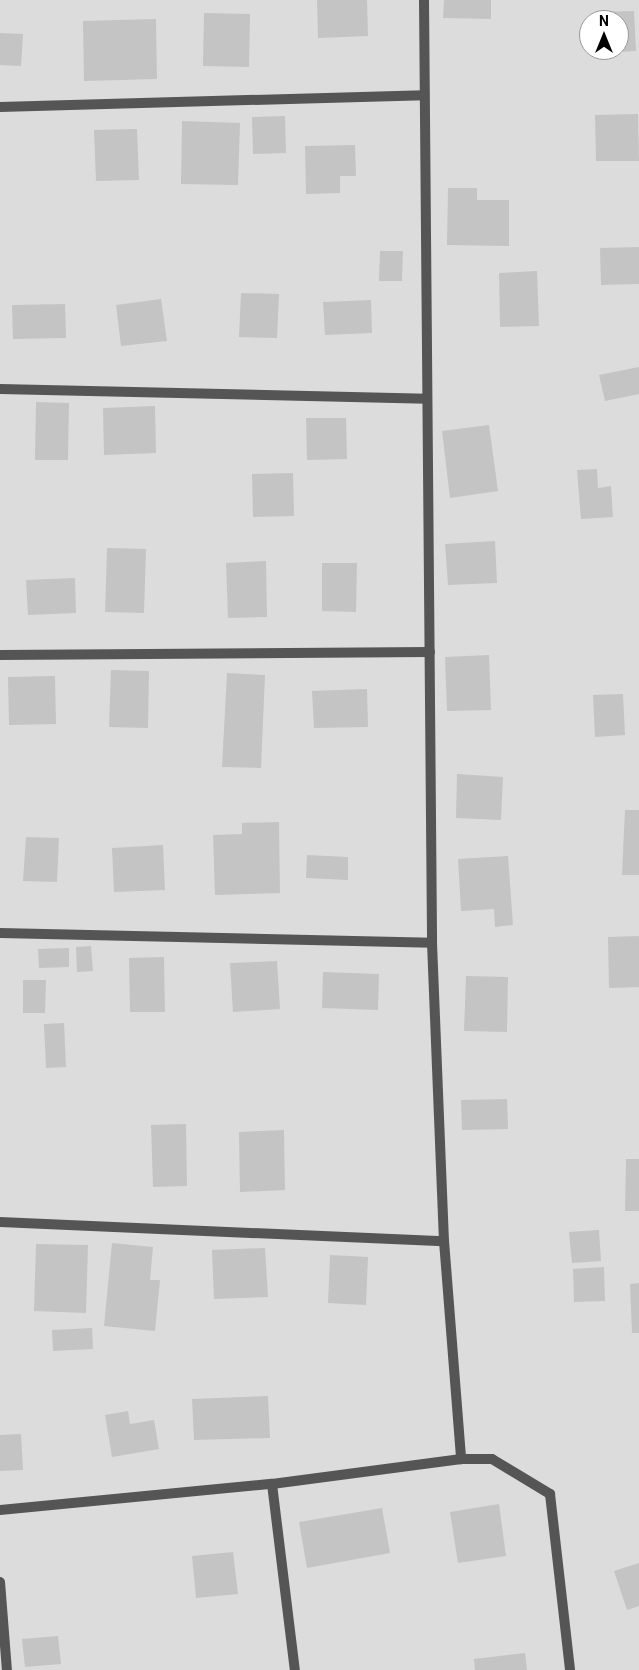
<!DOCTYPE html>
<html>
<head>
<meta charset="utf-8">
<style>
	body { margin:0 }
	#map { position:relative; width:639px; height:1670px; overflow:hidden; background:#fff; font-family:Roboto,sans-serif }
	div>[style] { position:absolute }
	.green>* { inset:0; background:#dcdcdc }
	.building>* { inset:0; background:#c4c4c4 }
	.service>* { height:10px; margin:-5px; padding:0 5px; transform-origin:5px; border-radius:5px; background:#555 }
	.minor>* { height:10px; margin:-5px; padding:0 5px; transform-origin:5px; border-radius:5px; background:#555 }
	span { translate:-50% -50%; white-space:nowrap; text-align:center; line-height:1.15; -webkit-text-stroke:4px #fff; paint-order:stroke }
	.north { position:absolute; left:579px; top:10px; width:50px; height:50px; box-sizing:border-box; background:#fff; border:1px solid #999; border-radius:50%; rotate:0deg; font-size:14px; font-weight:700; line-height:20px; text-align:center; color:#000 }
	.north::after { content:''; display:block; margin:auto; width:18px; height:22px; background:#000; clip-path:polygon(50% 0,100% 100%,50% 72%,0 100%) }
</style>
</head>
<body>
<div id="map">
	<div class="green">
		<div style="clip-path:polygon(evenodd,0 0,639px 0,639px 1670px,0 1670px,0 0,589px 20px,619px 20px,619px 50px,589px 50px,589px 20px)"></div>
	</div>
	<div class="building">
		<div style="clip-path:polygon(317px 0,367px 0,368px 36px,318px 38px)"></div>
		<div style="clip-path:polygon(444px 0,491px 0,491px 19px,443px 18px)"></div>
		<div style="clip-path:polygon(634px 11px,636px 51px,619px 52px,619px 20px,594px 20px,594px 12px)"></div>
		<div style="clip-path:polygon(204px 13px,250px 14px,249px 67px,203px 66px)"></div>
		<div style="clip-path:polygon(156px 19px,157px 79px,84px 81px,83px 21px)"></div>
		<div style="clip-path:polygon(0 33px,23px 34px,21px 66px,0 65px)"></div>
		<div style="clip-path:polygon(638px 114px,639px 161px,596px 161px,595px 115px)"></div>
		<div style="clip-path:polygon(285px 116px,286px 153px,253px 154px,252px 117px)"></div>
		<div style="clip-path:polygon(182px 121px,240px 123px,238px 185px,181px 184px)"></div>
		<div style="clip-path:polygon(137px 129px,139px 180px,96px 181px,94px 130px)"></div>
		<div style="clip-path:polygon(355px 145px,356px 176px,340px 176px,340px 193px,306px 194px,305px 146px)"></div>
		<div style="clip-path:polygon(448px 188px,477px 188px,477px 200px,509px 200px,509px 246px,447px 245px)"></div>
		<div style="clip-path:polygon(639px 247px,639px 284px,601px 285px,600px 248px)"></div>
		<div style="clip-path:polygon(380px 251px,403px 251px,402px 281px,379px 281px)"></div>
		<div style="clip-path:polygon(537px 271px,539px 326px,500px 327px,499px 273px)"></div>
		<div style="clip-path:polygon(241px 293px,279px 294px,277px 338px,239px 337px)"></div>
		<div style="clip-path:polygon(161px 299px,167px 341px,121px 346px,116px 305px)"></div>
		<div style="clip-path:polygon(371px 300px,372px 333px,325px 335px,323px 302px)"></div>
		<div style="clip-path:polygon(65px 304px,66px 338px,13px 339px,12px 305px)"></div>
		<div style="clip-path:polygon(639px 367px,639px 394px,605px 401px,599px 375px)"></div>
		<div style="clip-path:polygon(36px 402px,69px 403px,68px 460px,35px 460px)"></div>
		<div style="clip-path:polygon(155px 406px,156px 453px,104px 455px,103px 408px)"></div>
		<div style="clip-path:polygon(306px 418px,346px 418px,347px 459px,307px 460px)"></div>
		<div style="clip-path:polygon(489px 425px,498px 491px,450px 498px,442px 431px)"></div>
		<div style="clip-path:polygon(597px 469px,598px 488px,611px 486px,613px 517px,581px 519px,577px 470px)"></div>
		<div style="clip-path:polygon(293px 473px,294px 516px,253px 517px,252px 474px)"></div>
		<div style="clip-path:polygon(495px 541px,497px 583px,448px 585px,445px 544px)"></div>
		<div style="clip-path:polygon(107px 548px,146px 549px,144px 613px,105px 612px)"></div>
		<div style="clip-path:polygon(266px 561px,267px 617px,228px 618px,226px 563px)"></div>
		<div style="clip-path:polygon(322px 563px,357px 563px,356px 612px,322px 611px)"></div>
		<div style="clip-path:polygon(75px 578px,76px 613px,28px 615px,26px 580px)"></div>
		<div style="clip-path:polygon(489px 655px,491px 710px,447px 711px,445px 657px)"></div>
		<div style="clip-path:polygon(111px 670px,149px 671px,148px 728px,109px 727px)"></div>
		<div style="clip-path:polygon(227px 673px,265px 675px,261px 768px,222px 767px)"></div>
		<div style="clip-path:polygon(55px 676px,56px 724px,9px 725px,8px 677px)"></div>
		<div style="clip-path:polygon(367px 689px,368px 727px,314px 728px,312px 691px)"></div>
		<div style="clip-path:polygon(623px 694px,625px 735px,595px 737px,593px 695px)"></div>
		<div style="clip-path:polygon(457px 774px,503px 777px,501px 820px,456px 818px)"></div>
		<div style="clip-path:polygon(625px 810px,639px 810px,639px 875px,622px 875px)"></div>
		<div style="clip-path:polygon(279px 822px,280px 893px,215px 895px,213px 835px,242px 834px,242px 823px)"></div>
		<div style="clip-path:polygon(26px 837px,59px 838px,57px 882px,23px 881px)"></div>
		<div style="clip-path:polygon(163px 845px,165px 890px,114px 892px,112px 848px)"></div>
		<div style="clip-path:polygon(307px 855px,348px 857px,348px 880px,306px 878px)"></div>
		<div style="clip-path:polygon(508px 856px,513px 925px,495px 927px,494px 909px,461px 911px,458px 859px)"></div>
		<div style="clip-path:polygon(639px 936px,639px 987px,609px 988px,608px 937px)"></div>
		<div style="clip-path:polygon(91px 946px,93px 971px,77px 972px,76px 947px)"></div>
		<div style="clip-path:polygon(69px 948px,69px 967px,39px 968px,38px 949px)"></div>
		<div style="clip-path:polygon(164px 957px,165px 1012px,130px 1012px,129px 958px)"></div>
		<div style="clip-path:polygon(277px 961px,280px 1009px,233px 1012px,230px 963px)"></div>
		<div style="clip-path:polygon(323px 972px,379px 974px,378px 1010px,322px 1008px)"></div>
		<div style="clip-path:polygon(466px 976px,508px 977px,507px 1032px,464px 1031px)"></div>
		<div style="clip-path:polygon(23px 980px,46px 980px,45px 1013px,23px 1013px)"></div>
		<div style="clip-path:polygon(64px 1023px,66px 1067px,46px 1068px,44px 1024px)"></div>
		<div style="clip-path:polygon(507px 1099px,508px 1129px,462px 1130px,461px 1100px)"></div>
		<div style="clip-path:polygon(186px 1124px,187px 1186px,153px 1187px,151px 1125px)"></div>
		<div style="clip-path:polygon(284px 1130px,285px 1190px,240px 1192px,239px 1132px)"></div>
		<div style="clip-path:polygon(626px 1159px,639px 1159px,639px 1211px,625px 1211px)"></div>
		<div style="clip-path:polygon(599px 1230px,601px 1261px,572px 1263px,569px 1232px)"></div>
		<div style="clip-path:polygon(112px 1243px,153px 1247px,150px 1280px,160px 1280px,155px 1331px,104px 1326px)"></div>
		<div style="clip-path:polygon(36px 1244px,88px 1245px,86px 1313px,34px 1311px)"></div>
		<div style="clip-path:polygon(265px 1248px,268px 1297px,214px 1299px,212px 1250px)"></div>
		<div style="clip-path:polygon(330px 1255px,368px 1257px,366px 1305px,328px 1303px)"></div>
		<div style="clip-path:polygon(604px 1267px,605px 1301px,574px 1302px,573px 1269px)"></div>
		<div style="clip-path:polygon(639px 1283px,639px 1333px,632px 1333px,630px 1284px)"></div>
		<div style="clip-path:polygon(92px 1328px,93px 1349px,53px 1351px,52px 1330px)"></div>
		<div style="clip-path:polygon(268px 1396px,270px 1438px,194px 1440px,192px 1399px)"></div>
		<div style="clip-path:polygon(128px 1411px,130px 1424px,154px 1420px,159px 1449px,112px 1457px,105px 1415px)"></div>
		<div style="clip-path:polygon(21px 1434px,23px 1470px,0 1471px,0 1435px)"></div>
		<div style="clip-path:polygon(499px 1504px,506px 1556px,458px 1563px,450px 1512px)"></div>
		<div style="clip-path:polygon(382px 1508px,390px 1553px,307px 1568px,299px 1522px)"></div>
		<div style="clip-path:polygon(233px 1552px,238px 1594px,196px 1598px,192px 1556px)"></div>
		<div style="clip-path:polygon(639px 1563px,639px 1606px,627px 1610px,614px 1571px)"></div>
		<div style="clip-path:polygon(58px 1636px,61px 1664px,25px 1667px,22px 1639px)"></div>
		<div style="clip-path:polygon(525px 1653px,527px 1670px,475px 1670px,474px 1659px)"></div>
	</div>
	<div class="service">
		<div style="left:424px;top:0;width:943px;rotate:89.51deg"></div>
		<div style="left:432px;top:943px;width:298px;rotate:87.7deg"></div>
		<div style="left:444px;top:1241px;width:219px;rotate:85.5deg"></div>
		<div style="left:0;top:107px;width:424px;rotate:-1.6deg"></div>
		<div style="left:0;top:389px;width:427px;rotate:1.3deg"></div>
		<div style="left:0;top:655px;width:430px;rotate:-0.4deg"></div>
		<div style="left:0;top:933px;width:432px;rotate:1.3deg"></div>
		<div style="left:0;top:1222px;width:444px;rotate:2.5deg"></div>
		<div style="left:272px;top:1484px;width:187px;rotate:83deg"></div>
		<div style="left:0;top:1582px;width:88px;rotate:85.5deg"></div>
	</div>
	<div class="minor">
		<div style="left:0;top:1510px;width:273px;rotate:-5.5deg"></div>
		<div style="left:272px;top:1484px;width:191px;rotate:-7.5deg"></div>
		<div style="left:461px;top:1459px;width:31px"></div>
		<div style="left:492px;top:1459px;width:68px;rotate:31.1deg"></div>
		<div style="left:550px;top:1494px;width:177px;rotate:83.5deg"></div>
	</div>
	<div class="north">N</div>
</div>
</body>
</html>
